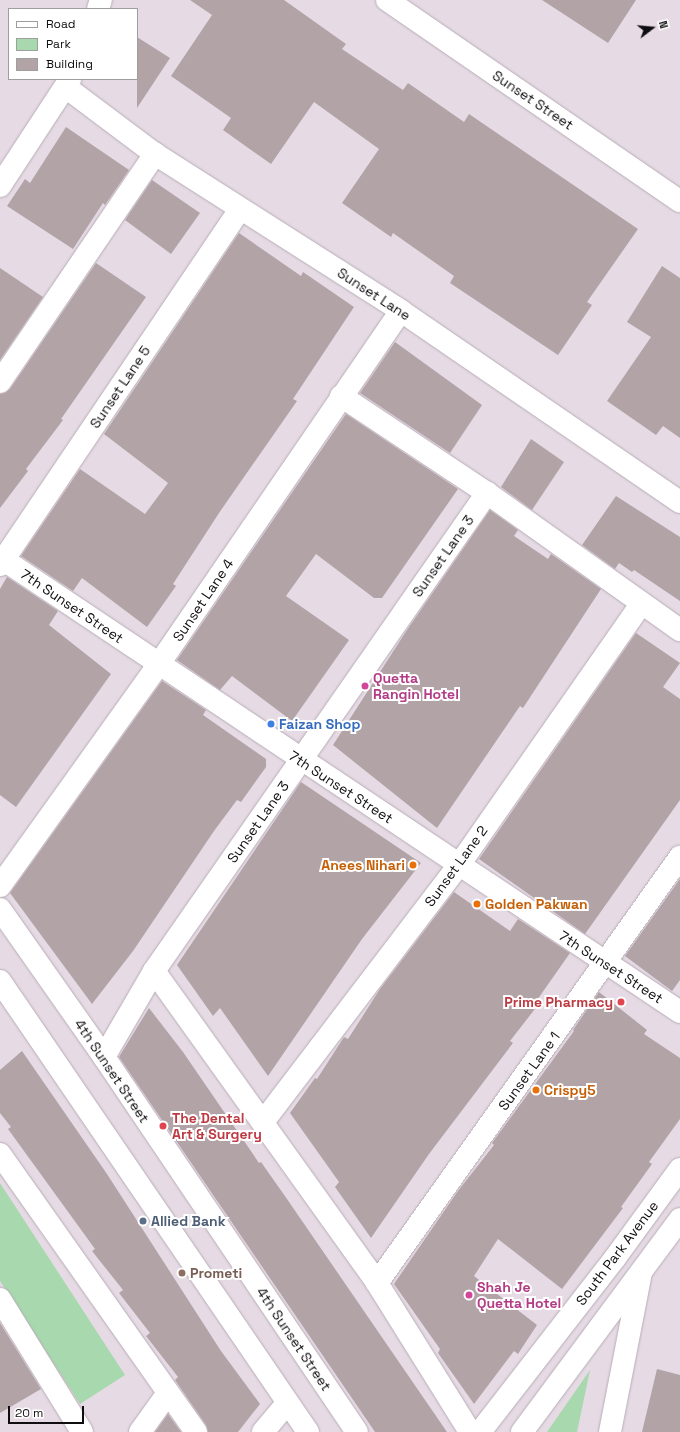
<!DOCTYPE html>
<html>
<head>
<meta charset="utf-8">
<style>
	body { margin:0 }
	#map { position:relative; width:680px; height:1432px; overflow:hidden; background:#e6dbe5; font-family:"Space Grotesk",sans-serif }
	div>[style] { position:absolute }
	.green>* { inset:0; background:#a8d8ae }
	.building>* { inset:0; background:#b2a3a7 }
	.roads { filter:drop-shadow(0 0 1px #b8adb7) drop-shadow(0 0 1px #b8adb7) }
	.minor>* { height:22px; margin:-11px; padding:0 11px; transform-origin:11px; border-radius:11px; background:#fff }
	.tertiary>* { height:22px; margin:-11px; padding:0 11px; transform-origin:11px; border-radius:11px; background:#fff }
	.secondary>* { height:22px; margin:-11px; padding:0 11px; transform-origin:11px; border-radius:11px; background:#fff }
	.dots>* { width:11px; height:11px; translate:-50% -50%; box-sizing:border-box; border:2px solid #fff; border-radius:50% }
	span { translate:-50% -50%; white-space:nowrap; text-align:center; line-height:1.15; -webkit-text-stroke:4px #fff; paint-order:stroke }
	.street-label { font-size:14px; color:#100d10 }
	.hotel-label { font-size:14px; color:#b23c85; font-weight:700 }
	.left { translate:0 -50%; text-align:left }
	.shop-label { font-size:14px; color:#366cbe; font-weight:700 }
	.food-label { font-size:14px; color:#c56008; font-weight:700 }
	.right { translate:-100% -50%; text-align:right }
	.health-label { font-size:14px; color:#be3a42; font-weight:700 }
	.service-label { font-size:14px; color:#4e5e75; font-weight:700 }
	.education-label { font-size:14px; color:#785e54; font-weight:700 }
	.legend { position:absolute; left:8px; top:8px; width:130px; height:72px; box-sizing:border-box; background:#fff; border:1px solid #9f9e9f; margin:0; padding:5px 7px; list-style:none; font-size:12px; color:#100d10 }
	.legend li { display:flex; align-items:center; gap:8px; height:20px }
	.legend b { width:20px; border:1px solid #9f9e9f }
	.north { position:absolute; left:632px; top:8px; width:40px; height:40px; -webkit-text-stroke:3px #fff; paint-order:stroke; rotate:74deg; font-size:11px; font-weight:700; line-height:16px; text-align:center; color:#100d10 }
	.north::after { content:''; display:block; margin:auto; width:14px; height:18px; background:#100d10; clip-path:polygon(50% 0,100% 100%,50% 72%,0 100%) }
	.scale { position:absolute; left:8px; top:1406px; width:76px; height:18px; box-sizing:border-box; border:2px solid #100d10; border-top:0; padding-left:5px; font-size:12px; line-height:14px; white-space:nowrap; color:#100d10; -webkit-text-stroke:3px #fff; paint-order:stroke }
</style>
</head>
<body>
<div id="map">
	<div class="green">
		<div style="clip-path:polygon(0 1183px,125px 1375px,80px 1404px,0 1281px)"></div>
		<div style="clip-path:polygon(590px 1370px,577px 1432px,547px 1432px)"></div>
	</div>
	<div class="building">
		<div style="clip-path:polygon(190px 0,284px 0,346px 44px,342px 49px,403px 90px,408px 83px,464px 122px,469px 114px,638px 229px,587px 302px,592px 305px,558px 355px,450px 283px,454px 276px,393px 233px,391px 237px,342px 203px,379px 149px,314px 102px,271px 164px,223px 130px,231px 118px,171px 76px,212px 15px)"></div>
		<div style="clip-path:polygon(542px 0,636px 0,608px 43px)"></div>
		<div style="clip-path:polygon(137px 37px,170px 58px,137px 108px)"></div>
		<div style="clip-path:polygon(66px 127px,129px 170px,105px 205px,103px 203px,73px 249px,7px 206px,25px 179px,30px 183px)"></div>
		<div style="clip-path:polygon(152px 180px,200px 213px,171px 254px,125px 220px)"></div>
		<div style="clip-path:polygon(239px 233px,301px 276px,303px 272px,354px 307px,293px 399px,297px 401px,219px 513px,173px 584px,176px 586px,147px 627px,82px 578px,73px 591px,21px 556px,80px 469px,145px 514px,168px 483px,104px 434px)"></div>
		<div style="clip-path:polygon(96px 263px,146px 297px,61px 419px,63px 420px,26px 469px,28px 471px,0 508px,0 394px,10px 389px)"></div>
		<div style="clip-path:polygon(662px 266px,680px 278px,680px 438px,663px 426px,656px 435px,607px 401px,651px 337px,627px 322px)"></div>
		<div style="clip-path:polygon(0 268px,43px 297px,0 360px)"></div>
		<div style="clip-path:polygon(395px 342px,482px 405px,450px 453px,360px 393px)"></div>
		<div style="clip-path:polygon(346px 414px,458px 489px,382px 598px,374px 598px,316px 554px,286px 596px,349px 640px,292px 721px,232px 676px,220px 690px,177px 660px)"></div>
		<div style="clip-path:polygon(531px 439px,564px 462px,532px 510px,501px 487px)"></div>
		<div style="clip-path:polygon(616px 496px,680px 537px,680px 601px,634px 570px,632px 572px,619px 563px,615px 569px,582px 545px)"></div>
		<div style="clip-path:polygon(490px 510px,518px 530px,514px 536px,548px 559px,551px 554px,601px 589px,523px 708px,520px 706px,437px 828px,333px 745px,407px 630px)"></div>
		<div style="clip-path:polygon(7px 577px,58px 611px,49px 625px,111px 674px,16px 807px,0 795px,0 589px)"></div>
		<div style="clip-path:polygon(636px 633px,680px 663px,663px 687px,680px 699px,680px 800px,585px 934px,479px 859px)"></div>
		<div style="clip-path:polygon(162px 681px,206px 710px,203px 715px,266px 759px,266px 767px,241px 802px,237px 800px,214px 831px,133px 951px,92px 1004px,10px 893px)"></div>
		<div style="clip-path:polygon(301px 782px,421px 863px,362px 939px,268px 1076px,220px 1008px,213px 1016px,177px 965px)"></div>
		<div style="clip-path:polygon(680px 879px,680px 980px,672px 991px,625px 956px)"></div>
		<div style="clip-path:polygon(454px 892px,510px 931px,518px 919px,570px 953px,535px 1003px,538px 1005px,510px 1041px,513px 1043px,429px 1154px,371px 1238px,335px 1187px,339px 1182px,290px 1113px,315px 1078px,317px 1079px,344px 1037px,348px 1039px,380px 989px)"></div>
		<div style="clip-path:polygon(599px 992px,647px 1030px,644px 1034px,680px 1058px,680px 1119px,649px 1162px,652px 1164px,621px 1207px,623px 1208px,562px 1289px,498px 1239px,474px 1276px,537px 1325px,518px 1354px,514px 1351px,474px 1404px,438px 1353px,440px 1349px,394px 1284px,458px 1191px,494px 1145px,492px 1143px,574px 1031px,573px 1030px)"></div>
		<div style="clip-path:polygon(149px 1008px,183px 1052px,259px 1163px,261px 1162px,287px 1199px,447px 1432px,375px 1432px,119px 1057px)"></div>
		<div style="clip-path:polygon(22px 1051px,107px 1174px,221px 1351px,260px 1404px,238px 1432px,208px 1432px,206px 1425px,175px 1380px,178px 1377px,146px 1336px,150px 1333px,119px 1293px,123px 1290px,92px 1251px,95px 1249px,8px 1129px,11px 1127px,0 1113px,0 1070px)"></div>
		<div style="clip-path:polygon(0 1323px,41px 1389px,0 1413px)"></div>
		<div style="clip-path:polygon(657px 1369px,680px 1375px,680px 1432px,642px 1432px)"></div>
		<div style="clip-path:polygon(168px 1414px,181px 1432px,155px 1432px)"></div>
	</div>
	<div class="roads">
		<div class="minor">
			<div style="left:387px;top:0;width:355px;rotate:34.5deg"></div>
			<div style="left:67px;top:88px;width:110px;rotate:36.9deg"></div>
			<div style="left:155px;top:154px;width:292px;rotate:32.5deg"></div>
			<div style="left:401px;top:311px;width:338px;rotate:34.4deg"></div>
			<div style="left:0;top:382px;width:276px;rotate:-55.8deg"></div>
			<div style="left:341px;top:396px;width:175px;rotate:33.6deg"></div>
			<div style="left:487px;top:493px;width:237px;rotate:35.4deg"></div>
			<div style="left:4px;top:560px;width:813px;rotate:33.77deg"></div>
			<div style="left:0;top:565px;width:429px;rotate:-56deg"></div>
			<div style="left:0;top:886px;width:273px;rotate:-54.4deg"></div>
			<div style="left:159px;top:664px;width:428px;rotate:-55.6deg"></div>
			<div style="left:154px;top:971px;width:384px;rotate:54.4deg"></div>
			<div style="left:377px;top:1283px;width:176px;rotate:58deg"></div>
			<div style="left:104px;top:1057px;width:99px;rotate:-59.8deg"></div>
			<div style="left:154px;top:971px;width:583px;rotate:-55.14deg"></div>
			<div style="left:263px;top:1122px;width:323px;rotate:-52.7deg"></div>
			<div style="left:459px;top:865px;width:318px;rotate:-55.1deg"></div>
			<div style="left:0;top:1154px;width:340px;rotate:54.8deg"></div>
			<div style="left:377px;top:1283px;width:523px;rotate:-54.58deg"></div>
			<div style="left:0;top:1299px;width:156px;rotate:58.3deg"></div>
			<div style="left:140px;top:1432px;width:48px;rotate:-54.3deg"></div>
			<div style="left:263px;top:1432px;width:38px;rotate:-50deg"></div>
			<div style="left:610px;top:1432px;width:162px;rotate:-79deg"></div>
		</div>
		<div class="tertiary">
			<div style="left:0;top:909px;width:181px;rotate:54.9deg"></div>
			<div style="left:104px;top:1057px;width:452px;rotate:56deg"></div>
			<div style="left:0;top:981px;width:546px;rotate:55.67deg"></div>
			<div style="left:480px;top:1432px;width:220px;rotate:-52.2deg"></div>
			<div style="left:615px;top:1258px;width:110px;rotate:-53.9deg"></div>
			<div style="left:522px;top:1432px;width:265px;rotate:-53.4deg"></div>
		</div>
		<div class="secondary">
			<div style="left:98px;top:9px;width:9px;rotate:-72deg"></div>
			<div style="left:0;top:186px;width:128px;rotate:-56.8deg"></div>
		</div>
	</div>
	<div class="dots">
		<div style="left:365px;top:686px;background:#d1479c"></div>
		<div style="left:271px;top:724px;background:#3f7fe0"></div>
		<div style="left:413px;top:865px;background:#e8710a"></div>
		<div style="left:477px;top:904px;background:#e8710a"></div>
		<div style="left:621px;top:1002px;background:#e0444e"></div>
		<div style="left:536px;top:1090px;background:#e8710a"></div>
		<div style="left:163px;top:1126px;background:#e0444e"></div>
		<div style="left:143px;top:1221px;background:#5c6f8a"></div>
		<div style="left:182px;top:1273px;background:#8d6e63"></div>
		<div style="left:469px;top:1295px;background:#d1479c"></div>
	</div>
	<div class="street-label">
		<span style="left:533px;top:100px;rotate:34deg">Sunset Street</span>
		<span style="left:374px;top:294px;rotate:33deg">Sunset Lane</span>
		<span style="left:120px;top:387px;rotate:-56deg">Sunset Lane 5</span>
		<span style="left:443px;top:556px;rotate:-55deg">Sunset Lane 3</span>
		<span style="left:203px;top:600px;rotate:-56deg">Sunset Lane 4</span>
		<span style="left:72px;top:606px;rotate:34deg">7th Sunset Street</span>
		<span style="left:341px;top:787px;rotate:33deg">7th Sunset Street</span>
		<span style="left:258px;top:822px;rotate:-55deg">Sunset Lane 3</span>
		<span style="left:456px;top:866px;rotate:-54deg">Sunset Lane 2</span>
		<span style="left:611px;top:967px;rotate:33deg">7th Sunset Street</span>
		<span style="left:112px;top:1071px;rotate:56deg">4th Sunset Street</span>
		<span style="left:529px;top:1071px;rotate:-54deg">Sunset Lane 1</span>
		<span style="left:617px;top:1253px;rotate:-53deg">South Park Avenue</span>
		<span style="left:294px;top:1339px;rotate:56deg">4th Sunset Street</span>
	</div>
	<div class="hotel-label">
		<span class="left" style="left:373px;top:686px">Quetta<br>Rangin Hotel</span>
		<span class="left" style="left:477px;top:1295px">Shah Je<br>Quetta Hotel</span>
	</div>
	<div class="shop-label">
		<span class="left" style="left:279px;top:724px">Faizan Shop</span>
	</div>
	<div class="food-label">
		<span class="right" style="left:405px;top:865px">Anees Nihari</span>
		<span class="left" style="left:485px;top:904px">Golden Pakwan</span>
		<span class="left" style="left:544px;top:1090px">Crispy5</span>
	</div>
	<div class="health-label">
		<span class="right" style="left:613px;top:1002px">Prime Pharmacy</span>
		<span class="left" style="left:172px;top:1126px">The Dental<br>Art &amp; Surgery</span>
	</div>
	<div class="service-label">
		<span class="left" style="left:151px;top:1221px">Allied Bank</span>
	</div>
	<div class="education-label">
		<span class="left" style="left:190px;top:1273px">Prometi</span>
	</div>
	<ul class="legend">
	<li><b style="height:5px;background:#fff"></b>Road</li>
	<li><b style="height:11px;background:#a8d8ae"></b>Park</li>
	<li><b style="height:11px;background:#b2a3a7"></b>Building</li>
	</ul>
	<div class="north">N</div>
	<div class="scale">20 m</div>
</div>
</body>
</html>
